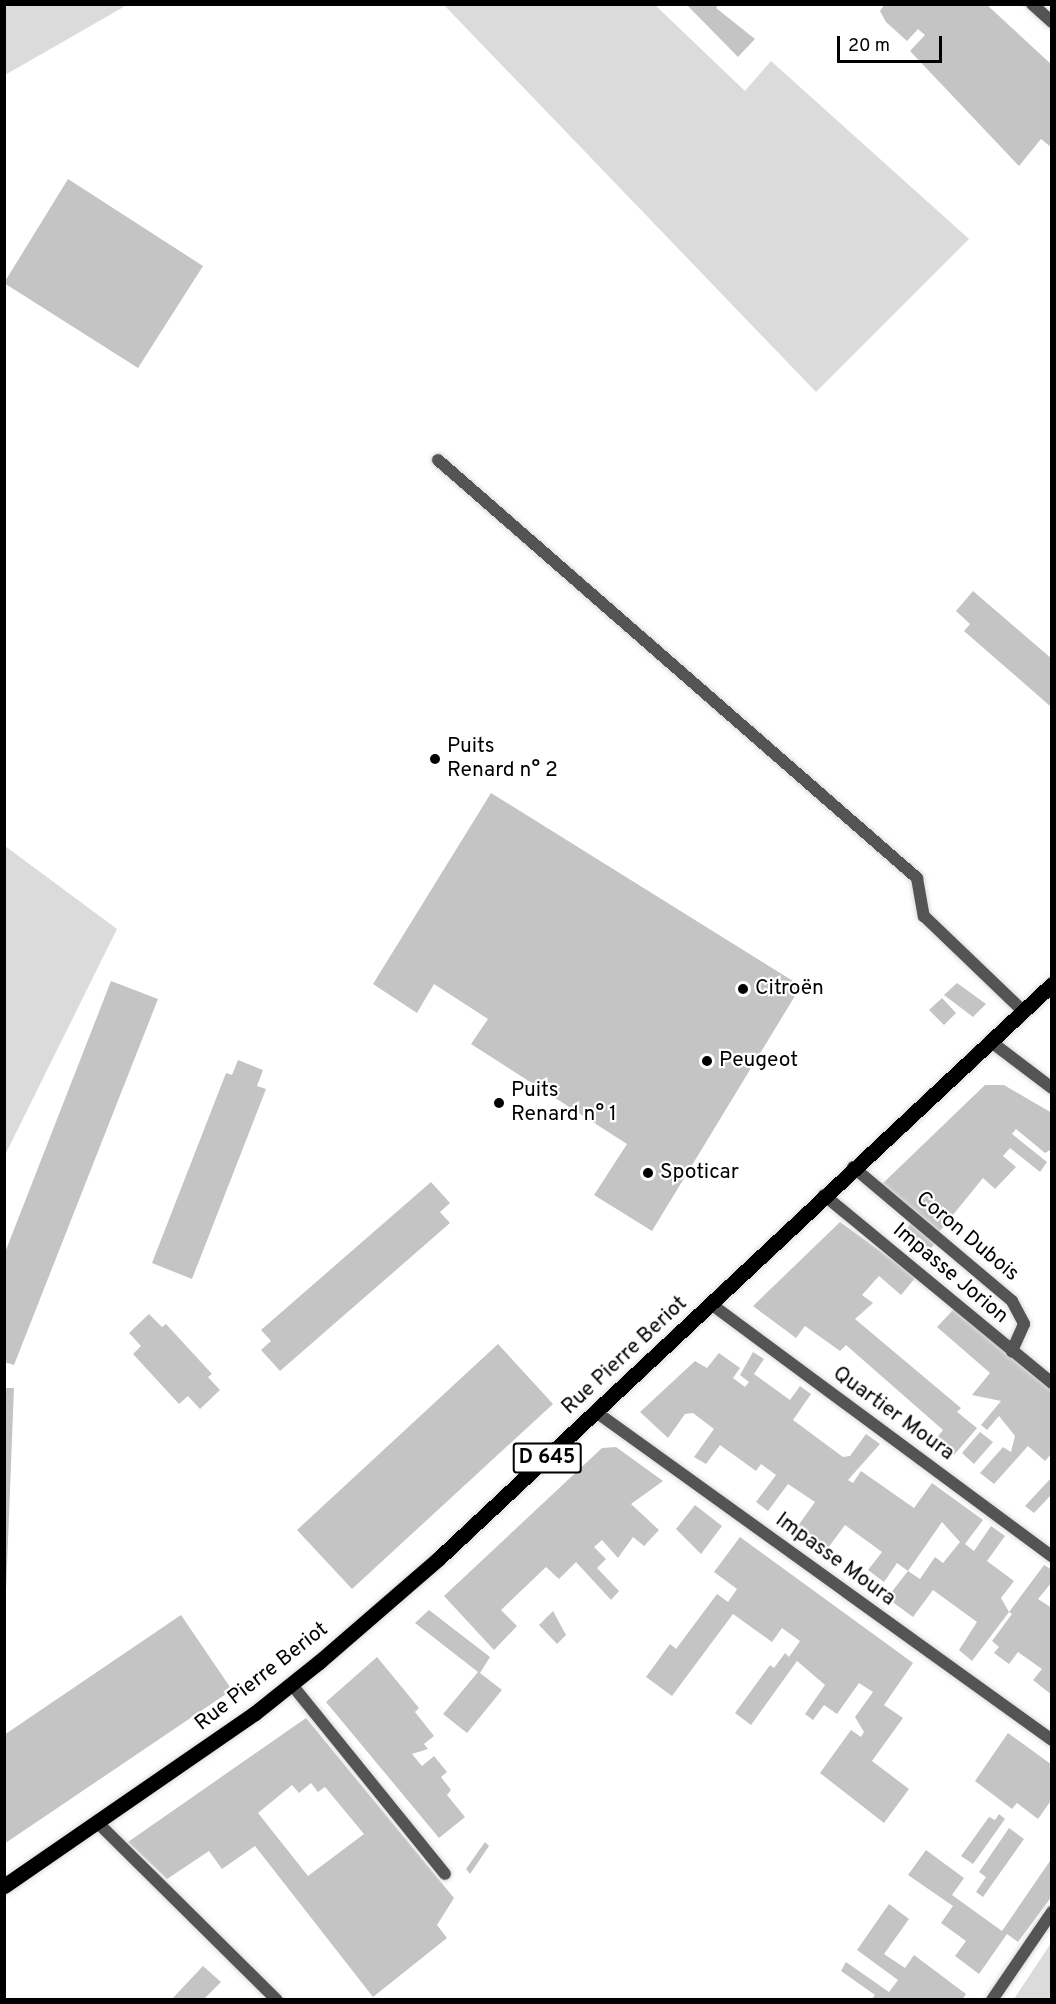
<!DOCTYPE html>
<html>
<head>
<meta charset="utf-8">
<style>
	body { margin:0 }
	#map { position:relative; width:1056px; height:2004px; overflow:hidden; background:#fff; font-family:Overpass,sans-serif }
	div>[style] { position:absolute }
	.green>* { inset:0; background:#dbdbdb }
	.building>* { inset:0; background:#c4c4c4 }
	.roads { filter:drop-shadow(0 0 2px #dbdbdb) drop-shadow(0 0 2px #dbdbdb) }
	.lane>* { height:12px; margin:-6px; padding:0 6px; transform-origin:6px; border-radius:6px; background:#545454 }
	.street>* { height:12px; margin:-6px; padding:0 6px; transform-origin:6px; border-radius:6px; background:#545454 }
	.primary>* { height:15px; margin:-7.5px; padding:0 7.5px; transform-origin:7.5px; border-radius:7.5px; background:#000 }
	.dots>* { width:16px; height:16px; translate:-50% -50%; box-sizing:border-box; border:3px solid #fff; border-radius:50% }
	span { translate:-50% -50%; white-space:nowrap; text-align:center; line-height:1.15; -webkit-text-stroke:4.5px #fff; paint-order:stroke }
	.shield-label span { padding:2px 4px; background:#fff; border:2px solid; border-radius:4px; -webkit-text-stroke-width:0 }
	.shield-label { font-size:20px; color:#000; font-weight:700 }
	.poi-label { font-size:21px; color:#000 }
	.left { translate:0 -50%; text-align:left }
	.street-label { font-size:21px; color:#000 }
	.frame { position:absolute; inset:0; border:6px solid #000; pointer-events:none }
	.scale { position:absolute; left:837px; top:36px; width:105px; height:27px; box-sizing:border-box; border:3px solid #000; border-top:0; padding-left:8px; font-size:18px; line-height:21px; white-space:nowrap; color:#000; -webkit-text-stroke:4px #fff; paint-order:stroke }
</style>
</head>
<body>
<div id="map">
	<div class="green">
		<div style="clip-path:polygon(5px 4px,127px 4px,127px 5px,5px 75px)"></div>
		<div style="clip-path:polygon(444px 5px,655px 5px,745px 91px,771px 61px,969px 239px,816px 392px)"></div>
		<div style="clip-path:polygon(5px 846px,117px 929px,5px 1155px)"></div>
		<div style="clip-path:polygon(1051px 1943px,1051px 1999px,1014px 1999px)"></div>
	</div>
	<div class="building">
		<div style="clip-path:polygon(686px 4px,719px 4px,716px 8px,755px 39px,738px 57px)"></div>
		<div style="clip-path:polygon(885px 4px,986px 4px,1052px 65px,1052px 148px,1041px 139px,1019px 166px,910px 51px,925px 35px,918px 29px,907px 41px,886px 22px,880px 11px)"></div>
		<div style="clip-path:polygon(68px 179px,203px 266px,138px 368px,4px 283px)"></div>
		<div style="clip-path:polygon(973px 591px,1052px 659px,1050px 706px,964px 631px,970px 624px,956px 611px)"></div>
		<div style="clip-path:polygon(491px 793px,801px 986px,652px 1231px,594px 1195px,627px 1144px,471px 1044px,488px 1019px,434px 984px,417px 1013px,373px 984px)"></div>
		<div style="clip-path:polygon(111px 981px,158px 999px,14px 1365px,4px 1362px,4px 1255px)"></div>
		<div style="clip-path:polygon(957px 983px,986px 1004px,973px 1017px,944px 995px)"></div>
		<div style="clip-path:polygon(942px 998px,956px 1013px,944px 1025px,929px 1010px)"></div>
		<div style="clip-path:polygon(238px 1060px,263px 1070px,257px 1086px,266px 1089px,192px 1279px,152px 1263px,226px 1073px,232px 1075px)"></div>
		<div style="clip-path:polygon(985px 1085px,1004px 1085px,1052px 1113px,1052px 1149px,1045px 1153px,1016px 1129px,1012px 1134px,1047px 1162px,1040px 1172px,1010px 1148px,1003px 1156px,1016px 1167px,995px 1189px,983px 1178px,939px 1232px,880px 1186px)"></div>
		<div style="clip-path:polygon(431px 1182px,450px 1203px,440px 1212px,450px 1223px,280px 1371px,261px 1350px,271px 1341px,261px 1330px)"></div>
		<div style="clip-path:polygon(840px 1222px,916px 1277px,901px 1295px,879px 1276px,862px 1295px,873px 1303px,855px 1319px,961px 1408px,957px 1412px,977px 1428px,954px 1455px,935px 1440px,943px 1430px,846px 1345px,840px 1351px,805px 1326px,796px 1338px,753px 1306px)"></div>
		<div style="clip-path:polygon(912px 1222px,936px 1242px,923px 1258px,900px 1238px)"></div>
		<div style="clip-path:polygon(954px 1309px,1052px 1391px,1052px 1453px,1045px 1461px,1028px 1446px,994px 1484px,980px 1473px,1003px 1447px,1011px 1452px,1015px 1436px,999px 1416px,987px 1430px,981px 1425px,1001px 1401px,972px 1395px,990px 1373px,937px 1327px)"></div>
		<div style="clip-path:polygon(149px 1314px,162px 1327px,166px 1324px,212px 1374px,208px 1377px,220px 1390px,200px 1409px,188px 1396px,179px 1404px,133px 1354px,141px 1346px,129px 1333px)"></div>
		<div style="clip-path:polygon(498px 1344px,553px 1404px,352px 1589px,297px 1530px)"></div>
		<div style="clip-path:polygon(753px 1352px,764px 1359px,754px 1374px,790px 1400px,800px 1386px,811px 1394px,793px 1420px,843px 1457px,850px 1456px,866px 1434px,880px 1444px,848px 1480px,853px 1483px,861px 1471px,914px 1508px,932px 1483px,983px 1520px,965px 1544px,974px 1551px,991px 1526px,1005px 1536px,987px 1561px,1014px 1581px,1001px 1598px,1009px 1612px,1044px 1565px,1052px 1570px,1052px 1582px,1038px 1599px,1052px 1608px,1052px 1695px,1033px 1680px,1042px 1669px,1018px 1652px,1009px 1664px,994px 1653px,999px 1647px,992px 1641px,1012px 1614px,1009px 1612px,972px 1661px,959px 1650px,977px 1622px,933px 1590px,913px 1617px,887px 1598px,908px 1571px,920px 1579px,935px 1557px,943px 1563px,960px 1542px,942px 1522px,908px 1571px,897px 1563px,884px 1582px,868px 1570px,882px 1552px,845px 1525px,825px 1552px,795px 1530px,815px 1502px,788px 1484px,768px 1511px,756px 1502px,776px 1475px,761px 1464px,756px 1471px,720px 1445px,706px 1464px,694px 1457px,714px 1429px,693px 1413px,685px 1414px,668px 1438px,640px 1412px,695px 1361px,707px 1368px,719px 1353px,740px 1368px,733px 1378px,745px 1387px,749px 1382px,740px 1375px)"></div>
		<div style="clip-path:polygon(4px 1388px,14px 1388px,6px 1591px,4px 1591px)"></div>
		<div style="clip-path:polygon(980px 1432px,993px 1442px,974px 1464px,962px 1453px)"></div>
		<div style="clip-path:polygon(616px 1447px,663px 1481px,631px 1504px,659px 1530px,644px 1546px,633px 1537px,618px 1558px,602px 1540px,594px 1547px,606px 1559px,597px 1568px,619px 1591px,611px 1600px,576px 1562px,559px 1579px,546px 1567px,501px 1610px,517px 1626px,494px 1650px,444px 1596px,602px 1448px)"></div>
		<div style="clip-path:polygon(1052px 1477px,1052px 1494px,1034px 1513px,1025px 1506px)"></div>
		<div style="clip-path:polygon(695px 1505px,722px 1526px,701px 1554px,676px 1529px)"></div>
		<div style="clip-path:polygon(740px 1537px,913px 1663px,884px 1705px,903px 1718px,872px 1761px,909px 1789px,884px 1823px,820px 1773px,851px 1730px,861px 1737px,864px 1732px,855px 1717px,873px 1692px,859px 1683px,837px 1714px,824px 1705px,813px 1720px,805px 1714px,825px 1685px,797px 1661px,751px 1725px,735px 1713px,770px 1665px,774px 1668px,785px 1653px,789px 1657px,800px 1641px,782px 1628px,772px 1642px,733px 1614px,672px 1696px,646px 1677px,670px 1644px,676px 1649px,717px 1594px,728px 1602px,737px 1589px,714px 1572px)"></div>
		<div style="clip-path:polygon(429px 1610px,490px 1657px,480px 1673px,502px 1690px,467px 1733px,443px 1714px,478px 1672px,415px 1623px)"></div>
		<div style="clip-path:polygon(553px 1611px,566px 1635px,557px 1644px,539px 1625px)"></div>
		<div style="clip-path:polygon(181px 1615px,232px 1690px,4px 1844px,4px 1735px)"></div>
		<div style="clip-path:polygon(377px 1657px,419px 1708px,415px 1712px,434px 1736px,424px 1744px,428px 1749px,412px 1754px,422px 1766px,434px 1756px,447px 1772px,441px 1777px,451px 1790px,447px 1795px,465px 1817px,439px 1838px,326px 1702px)"></div>
		<div style="clip-path:polygon(evenodd,306px 1718px,454px 1898px,437px 1925px,447px 1938px,373px 1997px,255px 1846px,222px 1869px,209px 1851px,167px 1879px,128px 1842px,306px 1718px,311px 1783px,318px 1792px,325px 1787px,364px 1834px,308px 1876px,258px 1813px,292px 1785px,299px 1793px,311px 1783px)"></div>
		<div style="clip-path:polygon(1008px 1733px,1052px 1765px,1052px 1799px,1038px 1819px,1017px 1803px,1012px 1809px,975px 1781px)"></div>
		<div style="clip-path:polygon(999px 1814px,1005px 1819px,973px 1864px,961px 1856px,989px 1817px,995px 1820px)"></div>
		<div style="clip-path:polygon(1009px 1828px,1024px 1839px,983px 1897px,976px 1892px,986px 1877px,979px 1872px)"></div>
		<div style="clip-path:polygon(485px 1842px,489px 1846px,470px 1874px,466px 1869px)"></div>
		<div style="clip-path:polygon(926px 1850px,964px 1878px,952px 1895px,1002px 1931px,1052px 1858px,1052px 1896px,1018px 1942px,1007px 1934px,979px 1974px,955px 1956px,966px 1941px,941px 1923px,953px 1906px,908px 1875px)"></div>
		<div style="clip-path:polygon(889px 1904px,909px 1919px,884px 1954px,905px 1968px,914px 1955px,966px 1994px,962px 2000px,871px 2000px,875px 1995px,841px 1971px,846px 1962px,889px 1992px,898px 1980px,857px 1950px)"></div>
		<div style="clip-path:polygon(203px 1966px,221px 1982px,203px 2000px,171px 2000px)"></div>
	</div>
	<div class="roads">
		<div class="lane">
			<div style="left:438px;top:460px;width:636px;rotate:41.11deg"></div>
			<div style="left:917px;top:878px;width:39px;rotate:80deg"></div>
			<div style="left:924px;top:916px;width:137px;rotate:43.8deg"></div>
			<div style="left:292px;top:1685px;width:243px;rotate:51deg"></div>
			<div style="left:97px;top:1822px;width:253px;rotate:44.7deg"></div>
		</div>
		<div class="street">
			<div style="left:1032px;top:4px;width:27px;rotate:42deg"></div>
			<div style="left:990px;top:1041px;width:78px;rotate:37.2deg"></div>
			<div style="left:853px;top:1167px;width:208px;rotate:40.1deg"></div>
			<div style="left:1012px;top:1301px;width:26px;rotate:62deg"></div>
			<div style="left:1024px;top:1324px;width:30px;rotate:114deg"></div>
			<div style="left:824px;top:1195px;width:296px;rotate:39.5deg"></div>
			<div style="left:711px;top:1304px;width:424px;rotate:36.5deg"></div>
			<div style="left:596px;top:1412px;width:562px;rotate:35.73deg"></div>
			<div style="left:992px;top:2000px;width:107px;rotate:-55.7deg"></div>
		</div>
		<div class="primary">
			<div style="left:4px;top:1886px;width:305px;rotate:-34.6deg"></div>
			<div style="left:255px;top:1713px;width:82px;rotate:-38.6deg"></div>
			<div style="left:319px;top:1662px;width:157px;rotate:-40.9deg"></div>
			<div style="left:438px;top:1559px;width:841px;rotate:-43.12deg"></div>
		</div>
	</div>
	<div class="dots">
		<div style="left:435px;top:759px;background:#000"></div>
		<div style="left:743px;top:989px;background:#000"></div>
		<div style="left:707px;top:1061px;background:#000"></div>
		<div style="left:499px;top:1103px;background:#000"></div>
		<div style="left:648px;top:1173px;background:#000"></div>
	</div>
	<div class="shield-label">
		<span style="left:547px;top:1458px">D 645</span>
	</div>
	<div class="poi-label">
		<span class="left" style="left:447px;top:759px">Puits<br>Renard n° 2</span>
		<span class="left" style="left:755px;top:989px">Citroën</span>
		<span class="left" style="left:719px;top:1061px">Peugeot</span>
		<span class="left" style="left:511px;top:1103px">Puits<br>Renard n° 1</span>
		<span class="left" style="left:660px;top:1173px">Spoticar</span>
	</div>
	<div class="street-label">
		<span style="left:967px;top:1237px;rotate:40deg">Coron Dubois</span>
		<span style="left:950px;top:1274px;rotate:40deg">Impasse Jorion</span>
		<span style="left:625px;top:1356px;rotate:-43deg">Rue Pierre Beriot</span>
		<span style="left:893px;top:1414px;rotate:36deg">Quartier Moura</span>
		<span style="left:835px;top:1560px;rotate:36deg">Impasse Moura</span>
		<span style="left:262px;top:1677px;rotate:-38deg">Rue Pierre Beriot</span>
	</div>
	<div class="frame"></div>
	<div class="scale">20 m</div>
</div>
</body>
</html>
